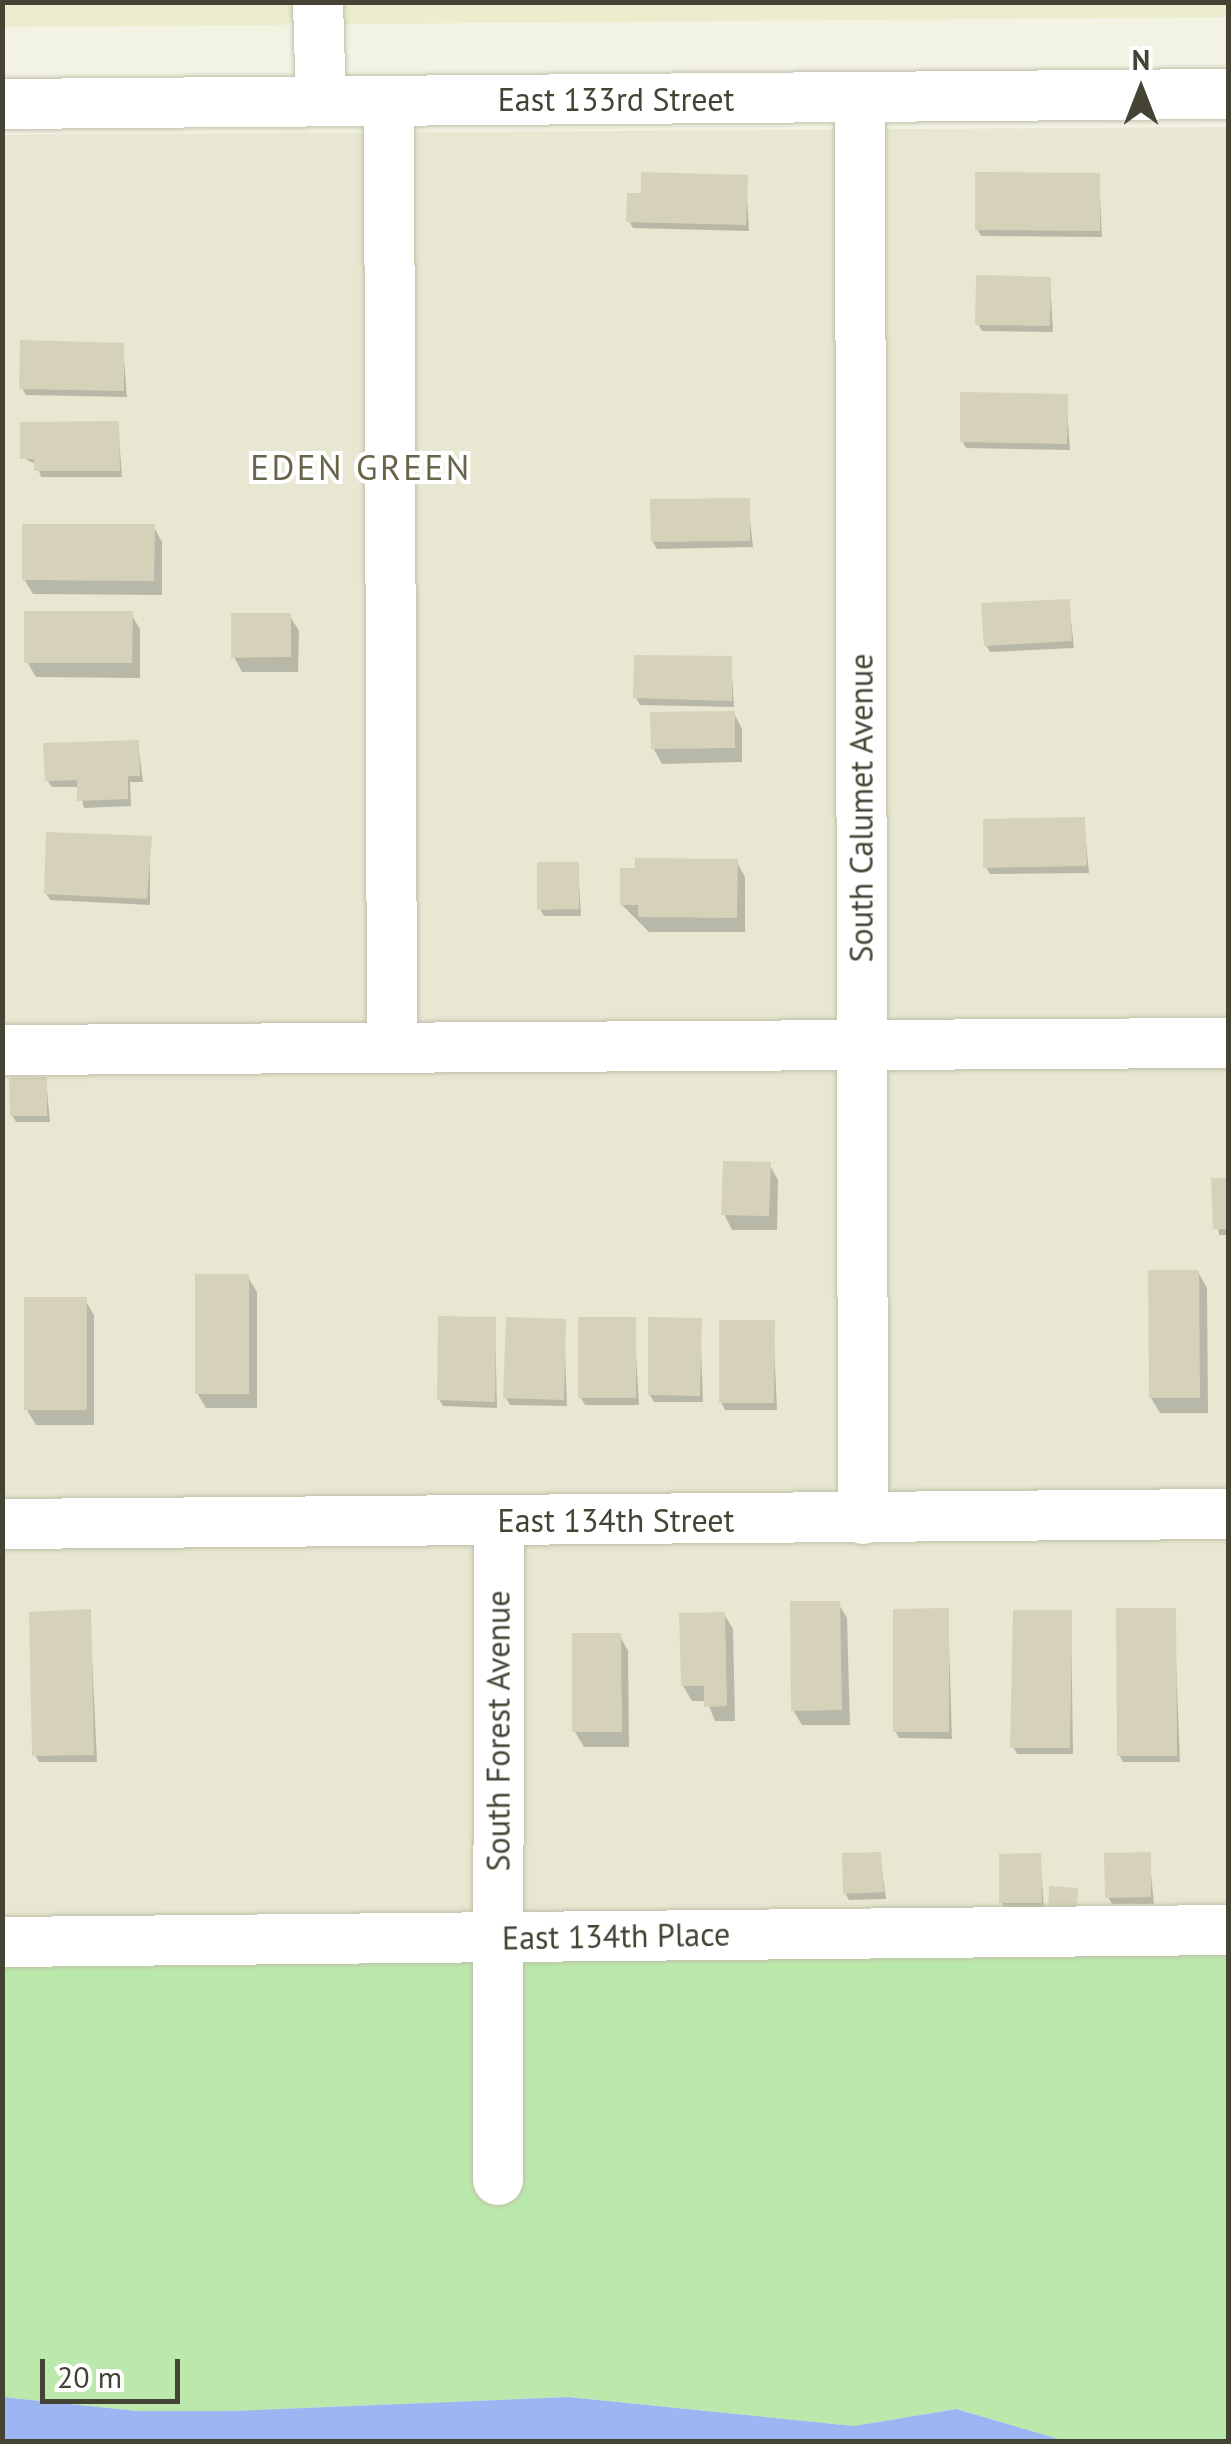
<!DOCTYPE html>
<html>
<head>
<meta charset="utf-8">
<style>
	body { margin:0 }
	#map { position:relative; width:1231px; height:2444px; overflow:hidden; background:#f3f3e4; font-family:"PT Sans",sans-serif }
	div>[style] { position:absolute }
	.residential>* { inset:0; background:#e7e7d2 }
	.education>* { inset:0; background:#ecedcd }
	.green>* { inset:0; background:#bae9ab }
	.water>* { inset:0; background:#9db6f3 }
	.shadow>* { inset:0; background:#0003 }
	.building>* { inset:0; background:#d5d2b9 }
	.roads { filter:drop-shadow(0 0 2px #c1c0a9) drop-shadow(0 0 2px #c1c0a9) }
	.minor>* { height:50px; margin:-25px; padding:0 25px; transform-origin:25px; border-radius:25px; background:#fff }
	span { translate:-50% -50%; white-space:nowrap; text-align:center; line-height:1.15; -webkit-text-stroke:8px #fff; paint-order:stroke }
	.street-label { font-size:32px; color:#454334 }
	.neighbourhood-label { font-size:35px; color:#68654a; letter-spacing:2.5px }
	.frame { position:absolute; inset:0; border:5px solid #454334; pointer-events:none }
	.north { position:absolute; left:1091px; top:40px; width:100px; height:100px; -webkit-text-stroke:8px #fff; paint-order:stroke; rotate:0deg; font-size:28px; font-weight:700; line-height:40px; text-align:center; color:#454334 }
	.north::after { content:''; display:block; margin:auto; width:35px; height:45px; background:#454334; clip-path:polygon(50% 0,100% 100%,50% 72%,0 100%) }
	.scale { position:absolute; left:40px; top:2359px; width:140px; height:45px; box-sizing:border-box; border:5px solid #454334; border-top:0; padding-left:12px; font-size:30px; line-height:35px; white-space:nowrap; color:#454334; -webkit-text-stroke:8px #fff; paint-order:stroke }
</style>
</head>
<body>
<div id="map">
	<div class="residential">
		<div style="clip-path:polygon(1228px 127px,1228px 1941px,3px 1955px,2px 135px)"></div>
	</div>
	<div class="education">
		<div style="clip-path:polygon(1228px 2px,1228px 17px,3px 27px,2px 3px)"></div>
	</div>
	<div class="green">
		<div style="clip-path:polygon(1228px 1941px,1228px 2441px,1066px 2441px,956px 2409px,854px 2426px,568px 2397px,232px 2411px,137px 2411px,3px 2397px,3px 1955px)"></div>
	</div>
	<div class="water">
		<div style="clip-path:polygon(3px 2397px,137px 2411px,232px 2411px,568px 2397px,854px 2426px,956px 2409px,1066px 2441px,3px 2442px)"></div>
	</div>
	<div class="shadow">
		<div style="clip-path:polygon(1099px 176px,1102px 237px,981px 236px,977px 229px)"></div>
		<div style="clip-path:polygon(746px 177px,749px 231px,633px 228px,629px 221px)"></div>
		<div style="clip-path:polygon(1050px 279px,1053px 332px,982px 331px,978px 324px)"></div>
		<div style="clip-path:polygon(123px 346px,127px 397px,26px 395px,22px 388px)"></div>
		<div style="clip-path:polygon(1066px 396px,1070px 450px,966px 448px,962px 441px)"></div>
		<div style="clip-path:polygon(118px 424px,122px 477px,41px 477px,37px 465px,23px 458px)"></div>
		<div style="clip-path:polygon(748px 500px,753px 547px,657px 549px,653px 542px)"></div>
		<div style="clip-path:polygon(154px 527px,162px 542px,162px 595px,33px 594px,24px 579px)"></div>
		<div style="clip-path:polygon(1069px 601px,1074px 648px,990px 652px,986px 645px)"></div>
		<div style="clip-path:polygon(131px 614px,140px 629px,140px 678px,36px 677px,27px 662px)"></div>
		<div style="clip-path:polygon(290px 616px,299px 631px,298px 672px,242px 672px,234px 657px)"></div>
		<div style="clip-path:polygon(731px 659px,734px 707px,640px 705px,636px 698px)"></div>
		<div style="clip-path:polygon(734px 713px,742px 729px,742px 762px,662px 764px,653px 748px)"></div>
		<div style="clip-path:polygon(138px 742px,143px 782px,130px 782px,131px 806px,84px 808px,79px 787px,52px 787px,47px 780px)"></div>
		<div style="clip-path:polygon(1084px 820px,1089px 873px,990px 874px,986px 867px)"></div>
		<div style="clip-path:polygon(150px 838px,150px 905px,50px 900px,46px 893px)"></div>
		<div style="clip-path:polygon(737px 862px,745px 877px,745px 932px,649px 932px,622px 905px)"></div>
		<div style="clip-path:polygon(578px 864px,581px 916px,544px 916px,540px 909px)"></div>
		<div style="clip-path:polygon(46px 1079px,50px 1122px,16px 1122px,12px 1115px)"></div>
		<div style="clip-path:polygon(769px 1164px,778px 1180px,777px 1230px,732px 1230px,724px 1214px)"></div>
		<div style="clip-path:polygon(1228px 1180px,1228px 1235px,1219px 1235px,1214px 1181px)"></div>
		<div style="clip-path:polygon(1198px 1272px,1207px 1288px,1208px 1413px,1160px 1413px,1151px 1398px)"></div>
		<div style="clip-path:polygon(248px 1277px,257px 1292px,257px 1408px,206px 1408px,197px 1393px)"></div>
		<div style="clip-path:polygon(85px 1300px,94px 1315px,94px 1425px,36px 1425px,27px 1410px)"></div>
		<div style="clip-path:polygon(495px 1320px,497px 1408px,443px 1406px,439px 1399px)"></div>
		<div style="clip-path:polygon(634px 1320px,639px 1405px,585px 1405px,581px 1398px)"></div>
		<div style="clip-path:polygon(564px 1321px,567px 1406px,510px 1405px,506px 1398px)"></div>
		<div style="clip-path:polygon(700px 1321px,703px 1402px,654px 1402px,650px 1395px)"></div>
		<div style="clip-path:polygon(773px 1322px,777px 1410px,725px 1410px,721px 1402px)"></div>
		<div style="clip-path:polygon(838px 1603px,847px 1618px,850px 1725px,802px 1725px,793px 1710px)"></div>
		<div style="clip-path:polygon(1174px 1610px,1180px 1762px,1123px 1762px,1119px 1755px)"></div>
		<div style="clip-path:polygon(948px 1611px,952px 1739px,899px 1738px,895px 1731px)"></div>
		<div style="clip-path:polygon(90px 1612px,97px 1762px,39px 1762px,35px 1755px)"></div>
		<div style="clip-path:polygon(1071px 1612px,1073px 1754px,1017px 1754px,1013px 1747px)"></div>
		<div style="clip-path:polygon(724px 1614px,733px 1629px,735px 1721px,715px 1721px,707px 1701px,692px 1701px,683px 1686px)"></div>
		<div style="clip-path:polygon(620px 1636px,628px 1651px,629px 1747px,584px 1747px,575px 1732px)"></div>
		<div style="clip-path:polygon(880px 1854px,886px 1899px,849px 1900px,845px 1893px)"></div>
		<div style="clip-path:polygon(1149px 1854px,1154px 1904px,1112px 1904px,1108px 1897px)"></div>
		<div style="clip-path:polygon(1040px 1856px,1044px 1909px,1006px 1910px,1002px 1903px)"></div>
	</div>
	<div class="building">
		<div style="clip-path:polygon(641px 172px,748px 175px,746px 225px,626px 222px,627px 193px,641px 193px)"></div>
		<div style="clip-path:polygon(975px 172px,1100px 173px,1100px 231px,975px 230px)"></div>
		<div style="clip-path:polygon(976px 275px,1051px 277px,1050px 326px,975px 325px)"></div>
		<div style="clip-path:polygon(20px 340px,124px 343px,124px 391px,19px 389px)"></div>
		<div style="clip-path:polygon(960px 392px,1068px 394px,1067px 444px,960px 442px)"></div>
		<div style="clip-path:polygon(119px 421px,120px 471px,34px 471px,34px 459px,20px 459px,20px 422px)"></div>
		<div style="clip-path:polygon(750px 498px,750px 541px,651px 542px,650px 499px)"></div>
		<div style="clip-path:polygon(22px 524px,155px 524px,154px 581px,22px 580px)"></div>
		<div style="clip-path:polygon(1070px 599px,1072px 641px,984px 646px,981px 603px)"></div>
		<div style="clip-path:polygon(24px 611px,133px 611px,132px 663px,24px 663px)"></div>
		<div style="clip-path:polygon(231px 613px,291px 613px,291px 657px,231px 658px)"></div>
		<div style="clip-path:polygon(634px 655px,732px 656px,732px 701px,633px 698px)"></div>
		<div style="clip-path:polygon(735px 711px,735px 748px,651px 749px,650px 712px)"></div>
		<div style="clip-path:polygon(139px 740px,140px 776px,128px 776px,128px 799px,77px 801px,77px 780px,45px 781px,43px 743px)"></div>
		<div style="clip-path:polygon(1085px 817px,1087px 866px,983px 868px,983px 819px)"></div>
		<div style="clip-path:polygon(46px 832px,152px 836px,147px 899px,44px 894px)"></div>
		<div style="clip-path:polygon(635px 858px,738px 859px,737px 918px,638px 917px,638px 905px,620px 905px,620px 868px,635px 868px)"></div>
		<div style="clip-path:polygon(537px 862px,579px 862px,579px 909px,537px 910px)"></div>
		<div style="clip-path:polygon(47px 1077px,47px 1116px,10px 1116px,9px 1078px)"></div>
		<div style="clip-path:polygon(723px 1161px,771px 1162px,769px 1216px,721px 1215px)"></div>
		<div style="clip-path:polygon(1211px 1178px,1228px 1178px,1228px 1229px,1213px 1229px)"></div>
		<div style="clip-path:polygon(1148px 1270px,1199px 1270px,1200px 1398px,1149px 1398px)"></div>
		<div style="clip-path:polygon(195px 1274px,249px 1274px,249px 1394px,195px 1394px)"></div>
		<div style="clip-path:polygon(24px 1297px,87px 1297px,87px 1410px,24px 1410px)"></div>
		<div style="clip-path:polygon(438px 1316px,496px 1317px,495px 1402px,437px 1400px)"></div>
		<div style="clip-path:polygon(506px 1317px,566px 1319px,564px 1400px,503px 1398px)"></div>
		<div style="clip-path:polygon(578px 1317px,636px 1317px,636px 1398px,578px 1398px)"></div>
		<div style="clip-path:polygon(648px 1317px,702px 1318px,700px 1396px,648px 1395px)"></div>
		<div style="clip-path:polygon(719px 1320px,775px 1320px,774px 1403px,719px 1403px)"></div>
		<div style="clip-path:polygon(790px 1601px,840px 1601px,842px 1710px,791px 1711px)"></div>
		<div style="clip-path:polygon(949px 1608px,949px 1732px,893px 1732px,893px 1609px)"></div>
		<div style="clip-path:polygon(1116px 1608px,1176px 1608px,1177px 1756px,1117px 1756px)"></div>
		<div style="clip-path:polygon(91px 1609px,94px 1755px,32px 1756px,29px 1612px)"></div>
		<div style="clip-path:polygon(1013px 1610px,1072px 1610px,1070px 1748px,1010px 1748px)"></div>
		<div style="clip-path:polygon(725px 1612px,727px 1706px,704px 1707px,704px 1686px,681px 1686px,679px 1613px)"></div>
		<div style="clip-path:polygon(572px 1633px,621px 1633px,622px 1732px,572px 1732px)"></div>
		<div style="clip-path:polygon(881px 1852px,884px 1892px,843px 1894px,842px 1853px)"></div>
		<div style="clip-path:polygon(1151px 1852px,1151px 1897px,1105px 1898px,1104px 1853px)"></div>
		<div style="clip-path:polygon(1041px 1853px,1042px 1903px,999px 1903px,999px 1854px)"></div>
		<div style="clip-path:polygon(1049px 1886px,1078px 1888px,1077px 1910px,1048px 1910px)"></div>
	</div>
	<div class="roads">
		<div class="minor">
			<div style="left:318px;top:2px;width:99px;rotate:88.3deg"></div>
			<div style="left:860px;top:97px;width:1422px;rotate:89.88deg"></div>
			<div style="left:389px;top:101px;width:946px;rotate:89.82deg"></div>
			<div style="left:2px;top:104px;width:1226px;rotate:-0.47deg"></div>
			<div style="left:2px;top:1050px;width:1226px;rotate:-0.33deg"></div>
			<div style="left:2px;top:1524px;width:1226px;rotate:-0.47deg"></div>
			<div style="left:2px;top:1942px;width:1226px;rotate:-0.56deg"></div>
			<div style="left:498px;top:2180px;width:659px;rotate:-89.91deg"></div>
		</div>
	</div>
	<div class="street-label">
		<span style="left:616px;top:99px">East 133rd Street</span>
		<span style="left:861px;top:808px;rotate:-90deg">South Calumet Avenue</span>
		<span style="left:616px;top:1520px">East 134th Street</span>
		<span style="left:498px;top:1731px;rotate:-90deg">South Forest Avenue</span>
		<span style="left:616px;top:1936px;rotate:-1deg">East 134th Place</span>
	</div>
	<div class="neighbourhood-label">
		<span style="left:361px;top:467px">EDEN GREEN</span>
	</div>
	<div class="frame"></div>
	<div class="north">N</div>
	<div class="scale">20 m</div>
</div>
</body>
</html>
